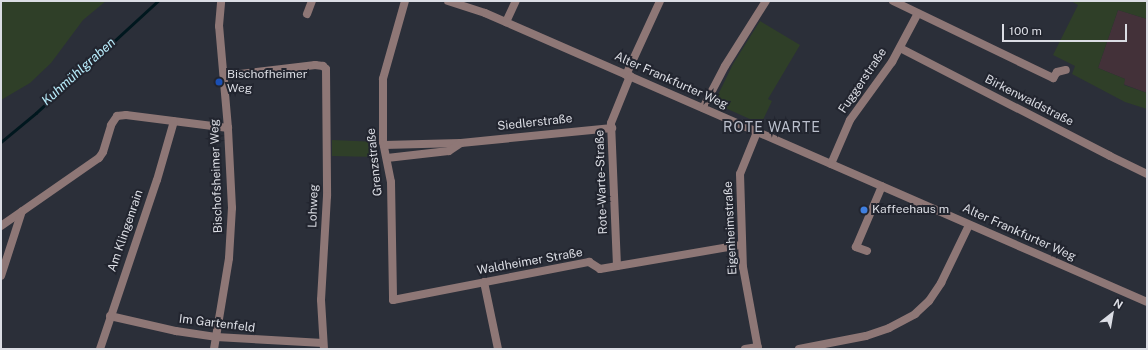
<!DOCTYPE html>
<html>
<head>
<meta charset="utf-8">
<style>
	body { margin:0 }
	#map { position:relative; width:1148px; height:350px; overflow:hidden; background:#2b2f39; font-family:"Public Sans",sans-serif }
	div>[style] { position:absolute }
	.education>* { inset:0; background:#433139 }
	.green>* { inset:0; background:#2f3f28 }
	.stream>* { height:2.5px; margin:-1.25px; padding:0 1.25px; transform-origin:1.25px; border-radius:1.25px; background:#00171e }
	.minor>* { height:8px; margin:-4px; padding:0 4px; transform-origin:4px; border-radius:4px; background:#8e7776 }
	.dots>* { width:11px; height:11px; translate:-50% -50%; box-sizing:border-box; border:2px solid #22252f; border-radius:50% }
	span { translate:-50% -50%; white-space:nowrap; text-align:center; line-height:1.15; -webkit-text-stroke:4px #22252f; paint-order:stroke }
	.poi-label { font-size:12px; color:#dbdde4 }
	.left { translate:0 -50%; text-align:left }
	.street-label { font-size:12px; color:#dbdde4 }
	.water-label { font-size:13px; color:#b8ecfb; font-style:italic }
	.quarter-label { font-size:14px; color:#babfcc; letter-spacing:1px }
	.frame { position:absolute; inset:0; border:2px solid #dbdde4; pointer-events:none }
	.north { position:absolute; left:1092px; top:294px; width:40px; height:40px; -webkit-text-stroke:3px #22252f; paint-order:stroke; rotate:31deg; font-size:11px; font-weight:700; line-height:16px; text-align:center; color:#dbdde4 }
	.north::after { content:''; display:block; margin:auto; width:14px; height:18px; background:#dbdde4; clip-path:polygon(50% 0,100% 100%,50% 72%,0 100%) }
	.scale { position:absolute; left:1002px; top:24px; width:125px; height:18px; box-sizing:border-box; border:2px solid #dbdde4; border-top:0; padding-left:5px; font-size:12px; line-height:14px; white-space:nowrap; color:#dbdde4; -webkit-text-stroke:3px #22252f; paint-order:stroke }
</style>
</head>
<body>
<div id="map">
	<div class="education">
		<div style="clip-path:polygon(1118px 10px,1147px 19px,1147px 93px,1123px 84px,1125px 79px,1098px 68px)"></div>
	</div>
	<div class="green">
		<div style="clip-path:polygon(1px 1px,106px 1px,83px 20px,51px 63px,30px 83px,1px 100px)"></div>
		<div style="clip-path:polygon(1071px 1px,1147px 1px,1147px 19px,1118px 10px,1098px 68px,1125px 79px,1124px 85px,1147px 93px,1147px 109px,1125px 102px,1072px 74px,1075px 66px,1053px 55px,1078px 5px)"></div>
		<div style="clip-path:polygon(760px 21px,800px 45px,768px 99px,772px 101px,761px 124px,714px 103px,733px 64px)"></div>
		<div style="clip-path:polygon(332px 140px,378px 142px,378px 157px,332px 156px)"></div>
	</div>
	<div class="stream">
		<div style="left:1px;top:142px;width:45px;rotate:-39.6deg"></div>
		<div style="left:36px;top:113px;width:166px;rotate:-42.6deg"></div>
	</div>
	<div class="minor">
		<div style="left:405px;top:1px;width:81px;rotate:105.8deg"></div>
		<div style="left:383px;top:79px;width:63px;rotate:90deg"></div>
		<div style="left:383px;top:142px;width:41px;rotate:78.7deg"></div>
		<div style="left:391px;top:182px;width:118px;rotate:89deg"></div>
		<div style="left:393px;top:300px;width:200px;rotate:-11deg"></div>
		<div style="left:589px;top:262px;width:13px;rotate:32deg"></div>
		<div style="left:600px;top:269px;width:143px;rotate:-9.7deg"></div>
		<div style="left:448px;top:1px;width:39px;rotate:18deg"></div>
		<div style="left:485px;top:13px;width:722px;rotate:23.58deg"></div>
		<div style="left:893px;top:1px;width:178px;rotate:25.7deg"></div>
		<div style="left:1053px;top:78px;width:7px;rotate:-56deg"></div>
		<div style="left:1057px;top:72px;width:9px;rotate:-13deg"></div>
		<div style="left:307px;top:14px;width:14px;rotate:-69deg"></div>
		<div style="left:506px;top:22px;width:23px;rotate:-65deg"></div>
		<div style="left:900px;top:48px;width:236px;rotate:27.2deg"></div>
		<div style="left:1110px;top:156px;width:41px;rotate:25.9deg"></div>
		<div style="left:626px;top:75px;width:81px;rotate:-65.3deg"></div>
		<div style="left:224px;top:76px;width:92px;rotate:-6.9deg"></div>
		<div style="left:315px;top:65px;width:8px;rotate:7deg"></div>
		<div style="left:323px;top:66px;width:4px;rotate:45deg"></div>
		<div style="left:326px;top:69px;width:127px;rotate:89.5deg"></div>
		<div style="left:327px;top:196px;width:104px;rotate:93.3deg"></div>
		<div style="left:321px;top:300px;width:49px;rotate:86.5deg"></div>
		<div style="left:703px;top:108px;width:47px;rotate:-62.4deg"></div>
		<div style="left:725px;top:66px;width:77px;rotate:-57.8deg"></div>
		<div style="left:757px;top:132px;width:45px;rotate:112deg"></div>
		<div style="left:740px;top:174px;width:93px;rotate:88.2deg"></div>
		<div style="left:743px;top:267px;width:83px;rotate:79.6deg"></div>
		<div style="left:384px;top:145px;width:77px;rotate:-1.5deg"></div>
		<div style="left:461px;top:143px;width:152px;rotate:-5.7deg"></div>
		<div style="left:387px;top:158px;width:62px;rotate:-6.4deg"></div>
		<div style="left:449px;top:151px;width:14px;rotate:-34deg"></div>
		<div style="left:831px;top:164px;width:48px;rotate:-66.6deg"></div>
		<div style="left:850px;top:120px;width:72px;rotate:-54.1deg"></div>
		<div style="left:892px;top:62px;width:55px;rotate:-62deg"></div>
		<div style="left:1px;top:226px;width:119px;rotate:-34.8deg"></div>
		<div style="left:99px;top:158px;width:7px;rotate:-56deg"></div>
		<div style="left:103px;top:152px;width:28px;rotate:-73deg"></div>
		<div style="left:111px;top:125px;width:11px;rotate:-56deg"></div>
		<div style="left:117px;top:116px;width:9px;rotate:-6deg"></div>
		<div style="left:126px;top:115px;width:103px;rotate:7.3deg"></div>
		<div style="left:867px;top:251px;width:12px;rotate:-160deg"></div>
		<div style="left:856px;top:247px;width:66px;rotate:-66.9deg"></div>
		<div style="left:617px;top:266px;width:143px;rotate:-92.4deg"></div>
		<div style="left:611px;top:123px;width:51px;rotate:-68deg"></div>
		<div style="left:1px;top:276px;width:68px;rotate:-72.1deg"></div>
		<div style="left:484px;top:282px;width:68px;rotate:78.2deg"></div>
		<div style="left:110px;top:316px;width:68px;rotate:12.8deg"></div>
		<div style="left:176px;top:331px;width:40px;rotate:8.5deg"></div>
		<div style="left:216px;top:337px;width:107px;rotate:3.2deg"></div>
		<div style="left:100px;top:349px;width:178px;rotate:-71.4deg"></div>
		<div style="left:157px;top:180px;width:61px;rotate:-73.9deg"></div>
		<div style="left:214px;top:349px;width:92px;rotate:-80.6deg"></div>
		<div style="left:229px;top:258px;width:50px;rotate:-86.6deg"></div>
		<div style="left:232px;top:208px;width:80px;rotate:-92.9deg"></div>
		<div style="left:228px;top:128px;width:102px;rotate:-95deg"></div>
		<div style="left:219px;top:26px;width:25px;rotate:-85deg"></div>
		<div style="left:745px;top:349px;width:13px;rotate:-9deg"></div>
		<div style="left:799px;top:349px;width:68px;rotate:-11deg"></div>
		<div style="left:866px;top:336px;width:24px;rotate:-19deg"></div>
		<div style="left:889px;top:328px;width:30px;rotate:-28deg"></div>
		<div style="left:915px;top:314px;width:19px;rotate:-43deg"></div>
		<div style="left:929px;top:301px;width:22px;rotate:-56deg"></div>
		<div style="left:941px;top:283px;width:64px;rotate:-64.2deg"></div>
	</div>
	<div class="dots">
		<div style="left:219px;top:82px;background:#1a4fb4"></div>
		<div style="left:864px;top:210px;background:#3f7fe0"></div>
	</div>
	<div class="poi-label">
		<span class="left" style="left:227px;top:82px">Bischofheimer<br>Weg</span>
		<span class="left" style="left:872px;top:210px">Kaffeehaus m</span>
	</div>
	<div class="street-label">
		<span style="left:671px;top:81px;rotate:24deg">Alter Frankfurter Weg</span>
		<span style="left:863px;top:81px;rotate:-56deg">Fuggerstraße</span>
		<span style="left:1029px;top:101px;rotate:27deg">Birkenwaldstraße</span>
		<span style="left:535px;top:123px;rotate:-6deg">Siedlerstraße</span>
		<span style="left:375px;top:162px;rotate:-96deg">Grenzstraße</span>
		<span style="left:217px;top:176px;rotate:-92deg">Bischofsheimer Weg</span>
		<span style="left:602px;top:182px;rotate:-92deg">Rote-Warte-Straße</span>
		<span style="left:314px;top:206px;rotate:-88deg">Lohweg</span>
		<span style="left:731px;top:228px;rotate:-93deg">Eigenheimstraße</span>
		<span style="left:126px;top:231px;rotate:-71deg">Am Klingenrain</span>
		<span style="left:1019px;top:233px;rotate:24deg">Alter Frankfurter Weg</span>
		<span style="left:530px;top:262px;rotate:-10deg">Waldheimer Straße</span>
		<span style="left:217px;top:324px;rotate:7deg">Im Gartenfeld</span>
	</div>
	<div class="water-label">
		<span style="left:79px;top:72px;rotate:-42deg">Kuhmühlgraben</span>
	</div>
	<div class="quarter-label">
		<span style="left:772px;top:127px">ROTE WARTE</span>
	</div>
	<div class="frame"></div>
	<div class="north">N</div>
	<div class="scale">100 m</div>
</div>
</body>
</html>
